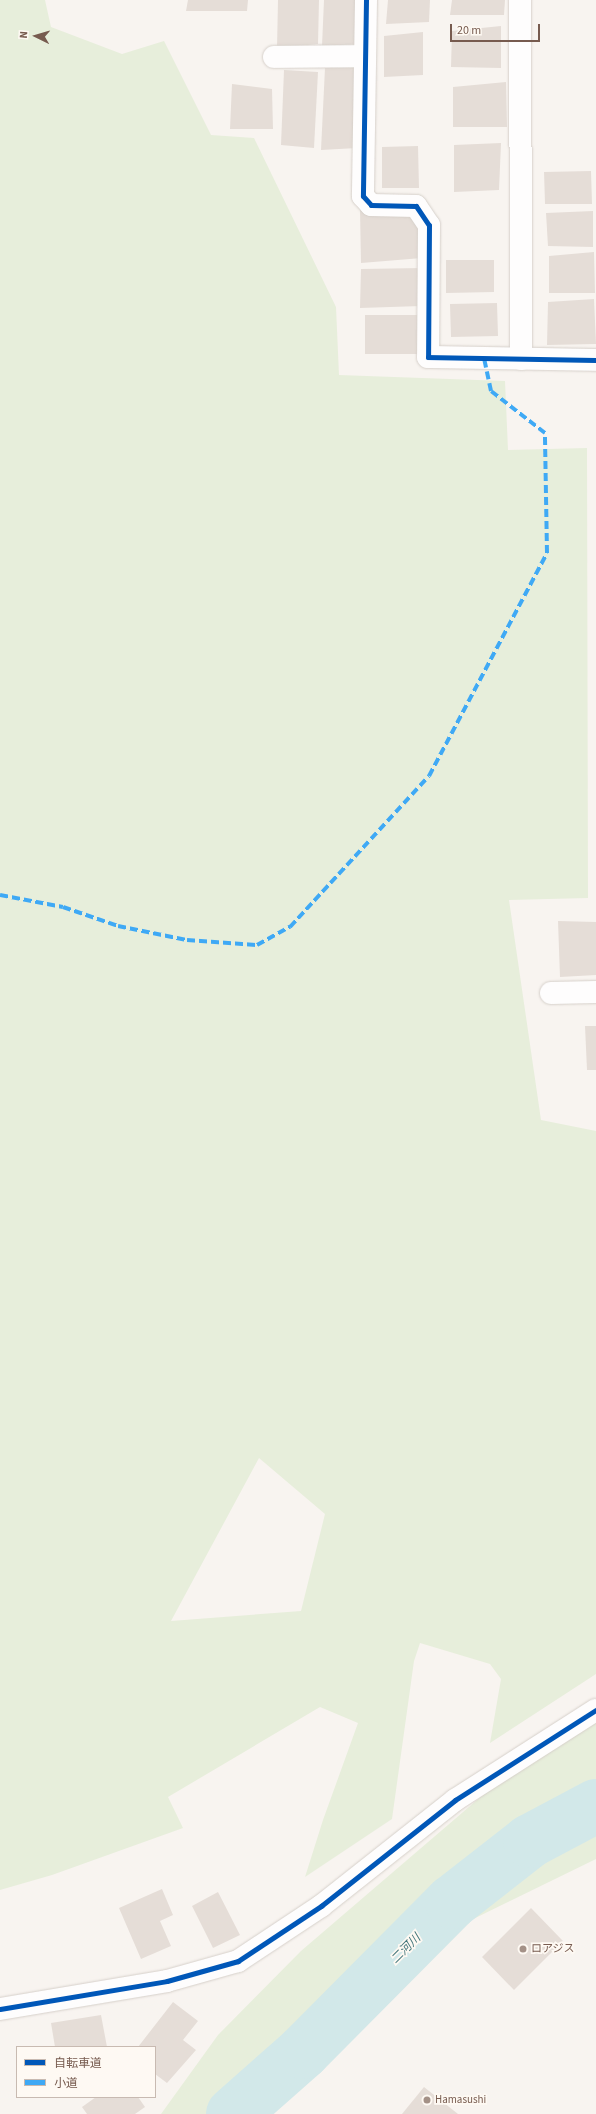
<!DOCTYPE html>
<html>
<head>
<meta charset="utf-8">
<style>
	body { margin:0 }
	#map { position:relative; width:596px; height:2114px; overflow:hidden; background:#f8f4f0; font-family:"Source Sans 3","Noto Sans JP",sans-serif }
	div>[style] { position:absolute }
	.green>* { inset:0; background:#e7eedb }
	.river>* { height:54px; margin:-27px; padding:0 27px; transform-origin:27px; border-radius:27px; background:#d2e8e9 }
	.building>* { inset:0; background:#e5ddd7 }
	.roads { filter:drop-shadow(0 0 1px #d6d0ca) drop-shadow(0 0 1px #d6d0ca) }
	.minor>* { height:22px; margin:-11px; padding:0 11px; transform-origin:11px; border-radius:11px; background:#fefdfd }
	.quiet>* { height:4px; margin-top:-2px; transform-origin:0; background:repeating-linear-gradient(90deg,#3fa9f5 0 8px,transparent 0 12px) }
	.cycleway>* { height:5px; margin:-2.5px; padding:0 2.5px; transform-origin:2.5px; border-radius:2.5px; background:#0057b8 }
	.dots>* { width:11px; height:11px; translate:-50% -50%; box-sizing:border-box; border:2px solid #fef9f3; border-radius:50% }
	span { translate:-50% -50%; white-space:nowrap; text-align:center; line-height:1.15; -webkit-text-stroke:3.5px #fef9f3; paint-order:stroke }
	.poi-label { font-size:11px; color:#775b4f }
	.left { translate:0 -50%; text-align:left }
	.water-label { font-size:12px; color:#42767b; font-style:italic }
	.legend { position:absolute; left:16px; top:2046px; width:140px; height:52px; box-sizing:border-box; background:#fef9f3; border:1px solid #c8bab1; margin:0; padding:5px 7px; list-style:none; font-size:12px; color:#775b4f }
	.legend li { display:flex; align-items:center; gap:8px; height:20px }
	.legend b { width:20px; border:1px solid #c8bab1 }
	.north { position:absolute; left:16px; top:16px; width:40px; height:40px; -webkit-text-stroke:3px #fef9f3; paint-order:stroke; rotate:275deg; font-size:11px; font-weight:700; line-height:16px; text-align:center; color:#775b4f }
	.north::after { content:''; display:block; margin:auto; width:14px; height:18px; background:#775b4f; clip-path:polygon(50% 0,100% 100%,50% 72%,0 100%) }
	.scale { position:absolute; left:450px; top:24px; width:90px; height:18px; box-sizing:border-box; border:2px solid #775b4f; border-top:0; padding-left:5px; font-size:12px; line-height:14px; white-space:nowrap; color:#775b4f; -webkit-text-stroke:3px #fef9f3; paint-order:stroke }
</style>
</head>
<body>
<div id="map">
	<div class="green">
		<div style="clip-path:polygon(evenodd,0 0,45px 0,51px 27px,122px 54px,164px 41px,211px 135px,254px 138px,336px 307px,339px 375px,505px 381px,508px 450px,587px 448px,588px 898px,509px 900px,541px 1120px,596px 1131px,596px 1674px,490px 1743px,501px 1679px,490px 1664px,420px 1643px,414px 1661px,392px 1819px,305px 1877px,323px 1820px,358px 1723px,320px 1707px,168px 1797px,183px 1828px,52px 1875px,0 1890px,0 0,259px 1458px,325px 1514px,301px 1611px,171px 1621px,259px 1458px)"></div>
		<div style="clip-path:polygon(596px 1698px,596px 1859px,461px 1925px,379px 1994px,247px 2114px,161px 2114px,218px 2035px,301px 1951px)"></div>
	</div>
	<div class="river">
		<div style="left:233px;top:2114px;width:94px;rotate:-41.5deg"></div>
		<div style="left:303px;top:2052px;width:211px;rotate:-45.2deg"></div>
		<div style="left:452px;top:1902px;width:99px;rotate:-38deg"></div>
		<div style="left:530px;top:1841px;width:75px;rotate:-27.9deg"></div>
	</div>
	<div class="building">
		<div style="clip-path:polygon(188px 0,248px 0,247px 11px,186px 11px)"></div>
		<div style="clip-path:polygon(278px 0,319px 0,318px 44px,277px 48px)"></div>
		<div style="clip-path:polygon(324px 0,360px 0,359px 44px,322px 46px)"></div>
		<div style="clip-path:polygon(388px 0,430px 0,429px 22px,386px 24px)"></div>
		<div style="clip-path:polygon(452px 0,505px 0,504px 15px,450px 15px)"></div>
		<div style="clip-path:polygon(501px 26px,501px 68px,451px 67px,452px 31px)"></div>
		<div style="clip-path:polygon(423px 32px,423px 75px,384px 77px,384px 36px)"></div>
		<div style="clip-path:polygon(325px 68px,358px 68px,357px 148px,321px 150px)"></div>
		<div style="clip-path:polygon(284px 70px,318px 72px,314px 148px,281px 145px)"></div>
		<div style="clip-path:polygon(506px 82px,507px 127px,453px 127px,453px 87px)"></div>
		<div style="clip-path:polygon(232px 84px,272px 89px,273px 129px,230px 129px)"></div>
		<div style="clip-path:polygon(501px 143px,499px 190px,454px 192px,454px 145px)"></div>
		<div style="clip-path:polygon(418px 146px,419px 188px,382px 188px,382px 147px)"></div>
		<div style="clip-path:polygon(591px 171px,592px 204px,545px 204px,544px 172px)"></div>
		<div style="clip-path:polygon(360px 210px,413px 213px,425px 228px,422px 258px,361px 263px)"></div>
		<div style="clip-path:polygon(593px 211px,593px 247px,548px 246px,546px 213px)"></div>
		<div style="clip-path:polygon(594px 252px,595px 293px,549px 293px,549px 256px)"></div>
		<div style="clip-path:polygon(446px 260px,494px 260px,494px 292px,446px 293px)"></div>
		<div style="clip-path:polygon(422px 268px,421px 306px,360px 308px,361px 269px)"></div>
		<div style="clip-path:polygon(594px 299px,596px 344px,547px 345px,548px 302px)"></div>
		<div style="clip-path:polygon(497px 303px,498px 336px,451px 337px,450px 304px)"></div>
		<div style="clip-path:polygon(365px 315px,421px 315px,421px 354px,365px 354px)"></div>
		<div style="clip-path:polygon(558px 921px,596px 922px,596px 975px,560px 977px)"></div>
		<div style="clip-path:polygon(585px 1026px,596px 1026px,596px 1070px,587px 1070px)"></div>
		<div style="clip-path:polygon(162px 1889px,173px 1915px,160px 1921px,171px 1946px,141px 1959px,119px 1908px)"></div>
		<div style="clip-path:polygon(218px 1892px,240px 1935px,213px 1948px,192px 1906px)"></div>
		<div style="clip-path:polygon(531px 1908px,563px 1941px,514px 1990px,482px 1957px)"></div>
		<div style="clip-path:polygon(173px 2002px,198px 2021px,183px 2040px,196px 2050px,167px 2083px,155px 2074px,155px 2047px,138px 2047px)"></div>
		<div style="clip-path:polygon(101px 2015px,107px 2047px,55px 2047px,51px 2023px)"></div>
		<div style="clip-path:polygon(424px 2087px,458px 2114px,402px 2114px)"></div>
		<div style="clip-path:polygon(96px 2097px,138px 2097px,145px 2107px,135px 2114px,87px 2114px,82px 2107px)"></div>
	</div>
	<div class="roads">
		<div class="minor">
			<div style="left:366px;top:0;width:196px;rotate:90.9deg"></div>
			<div style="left:363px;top:196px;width:12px;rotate:48deg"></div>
			<div style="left:371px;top:205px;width:45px;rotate:1.3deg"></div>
			<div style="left:416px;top:206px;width:23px;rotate:56deg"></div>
			<div style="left:429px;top:225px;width:132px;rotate:90.4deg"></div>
			<div style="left:428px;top:357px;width:168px;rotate:1deg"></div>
			<div style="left:520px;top:0;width:359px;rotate:89.8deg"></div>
			<div style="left:274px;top:57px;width:91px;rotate:-0.6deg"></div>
			<div style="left:551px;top:993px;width:45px;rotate:-1.3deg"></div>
			<div style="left:0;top:2009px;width:169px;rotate:-9.5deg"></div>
			<div style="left:167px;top:1981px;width:74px;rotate:-15.7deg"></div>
			<div style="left:238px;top:1961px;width:100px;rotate:-33.5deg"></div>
			<div style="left:321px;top:1906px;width:171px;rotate:-38.3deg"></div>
			<div style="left:455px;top:1800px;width:167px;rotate:-32.6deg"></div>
		</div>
	</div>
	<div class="quiet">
		<div style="left:0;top:895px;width:64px;rotate:10.8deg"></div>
		<div style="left:63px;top:907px;width:58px;rotate:19.1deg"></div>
		<div style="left:118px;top:926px;width:70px;rotate:11.5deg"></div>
		<div style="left:187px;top:940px;width:70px;rotate:4.1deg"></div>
		<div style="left:257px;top:945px;width:38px;rotate:-29deg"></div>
		<div style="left:290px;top:927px;width:205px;rotate:-47.4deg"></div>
		<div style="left:429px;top:776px;width:252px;rotate:-62.1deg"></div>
		<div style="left:547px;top:553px;width:120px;rotate:-91deg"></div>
		<div style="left:545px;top:433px;width:68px;rotate:-142.1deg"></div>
		<div style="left:491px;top:391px;width:34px;rotate:-102deg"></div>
	</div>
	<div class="cycleway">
		<div style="left:366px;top:0;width:196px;rotate:90.9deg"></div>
		<div style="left:363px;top:196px;width:12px;rotate:48deg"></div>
		<div style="left:371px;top:205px;width:45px;rotate:1.3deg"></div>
		<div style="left:416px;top:206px;width:23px;rotate:56deg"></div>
		<div style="left:429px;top:225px;width:132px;rotate:90.4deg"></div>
		<div style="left:428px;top:357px;width:168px;rotate:1deg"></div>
		<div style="left:0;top:2009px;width:169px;rotate:-9.5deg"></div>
		<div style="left:167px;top:1981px;width:74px;rotate:-15.7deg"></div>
		<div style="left:238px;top:1961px;width:100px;rotate:-33.5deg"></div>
		<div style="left:321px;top:1906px;width:171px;rotate:-38.3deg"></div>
		<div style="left:455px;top:1800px;width:167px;rotate:-32.6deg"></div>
	</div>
	<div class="dots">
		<div style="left:523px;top:1949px;background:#a49187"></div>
		<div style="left:427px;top:2100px;background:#a49187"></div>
	</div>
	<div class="poi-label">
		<span class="left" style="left:531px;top:1949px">ロアジス</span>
		<span class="left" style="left:435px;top:2100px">Hamasushi</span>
	</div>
	<div class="water-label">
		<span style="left:406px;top:1949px;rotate:-45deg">二河川</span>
	</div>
	<ul class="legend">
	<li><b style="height:5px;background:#0057b8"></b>自転車道</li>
	<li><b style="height:5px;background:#3fa9f5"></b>小道</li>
	</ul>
	<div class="north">N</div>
	<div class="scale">20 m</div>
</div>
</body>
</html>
